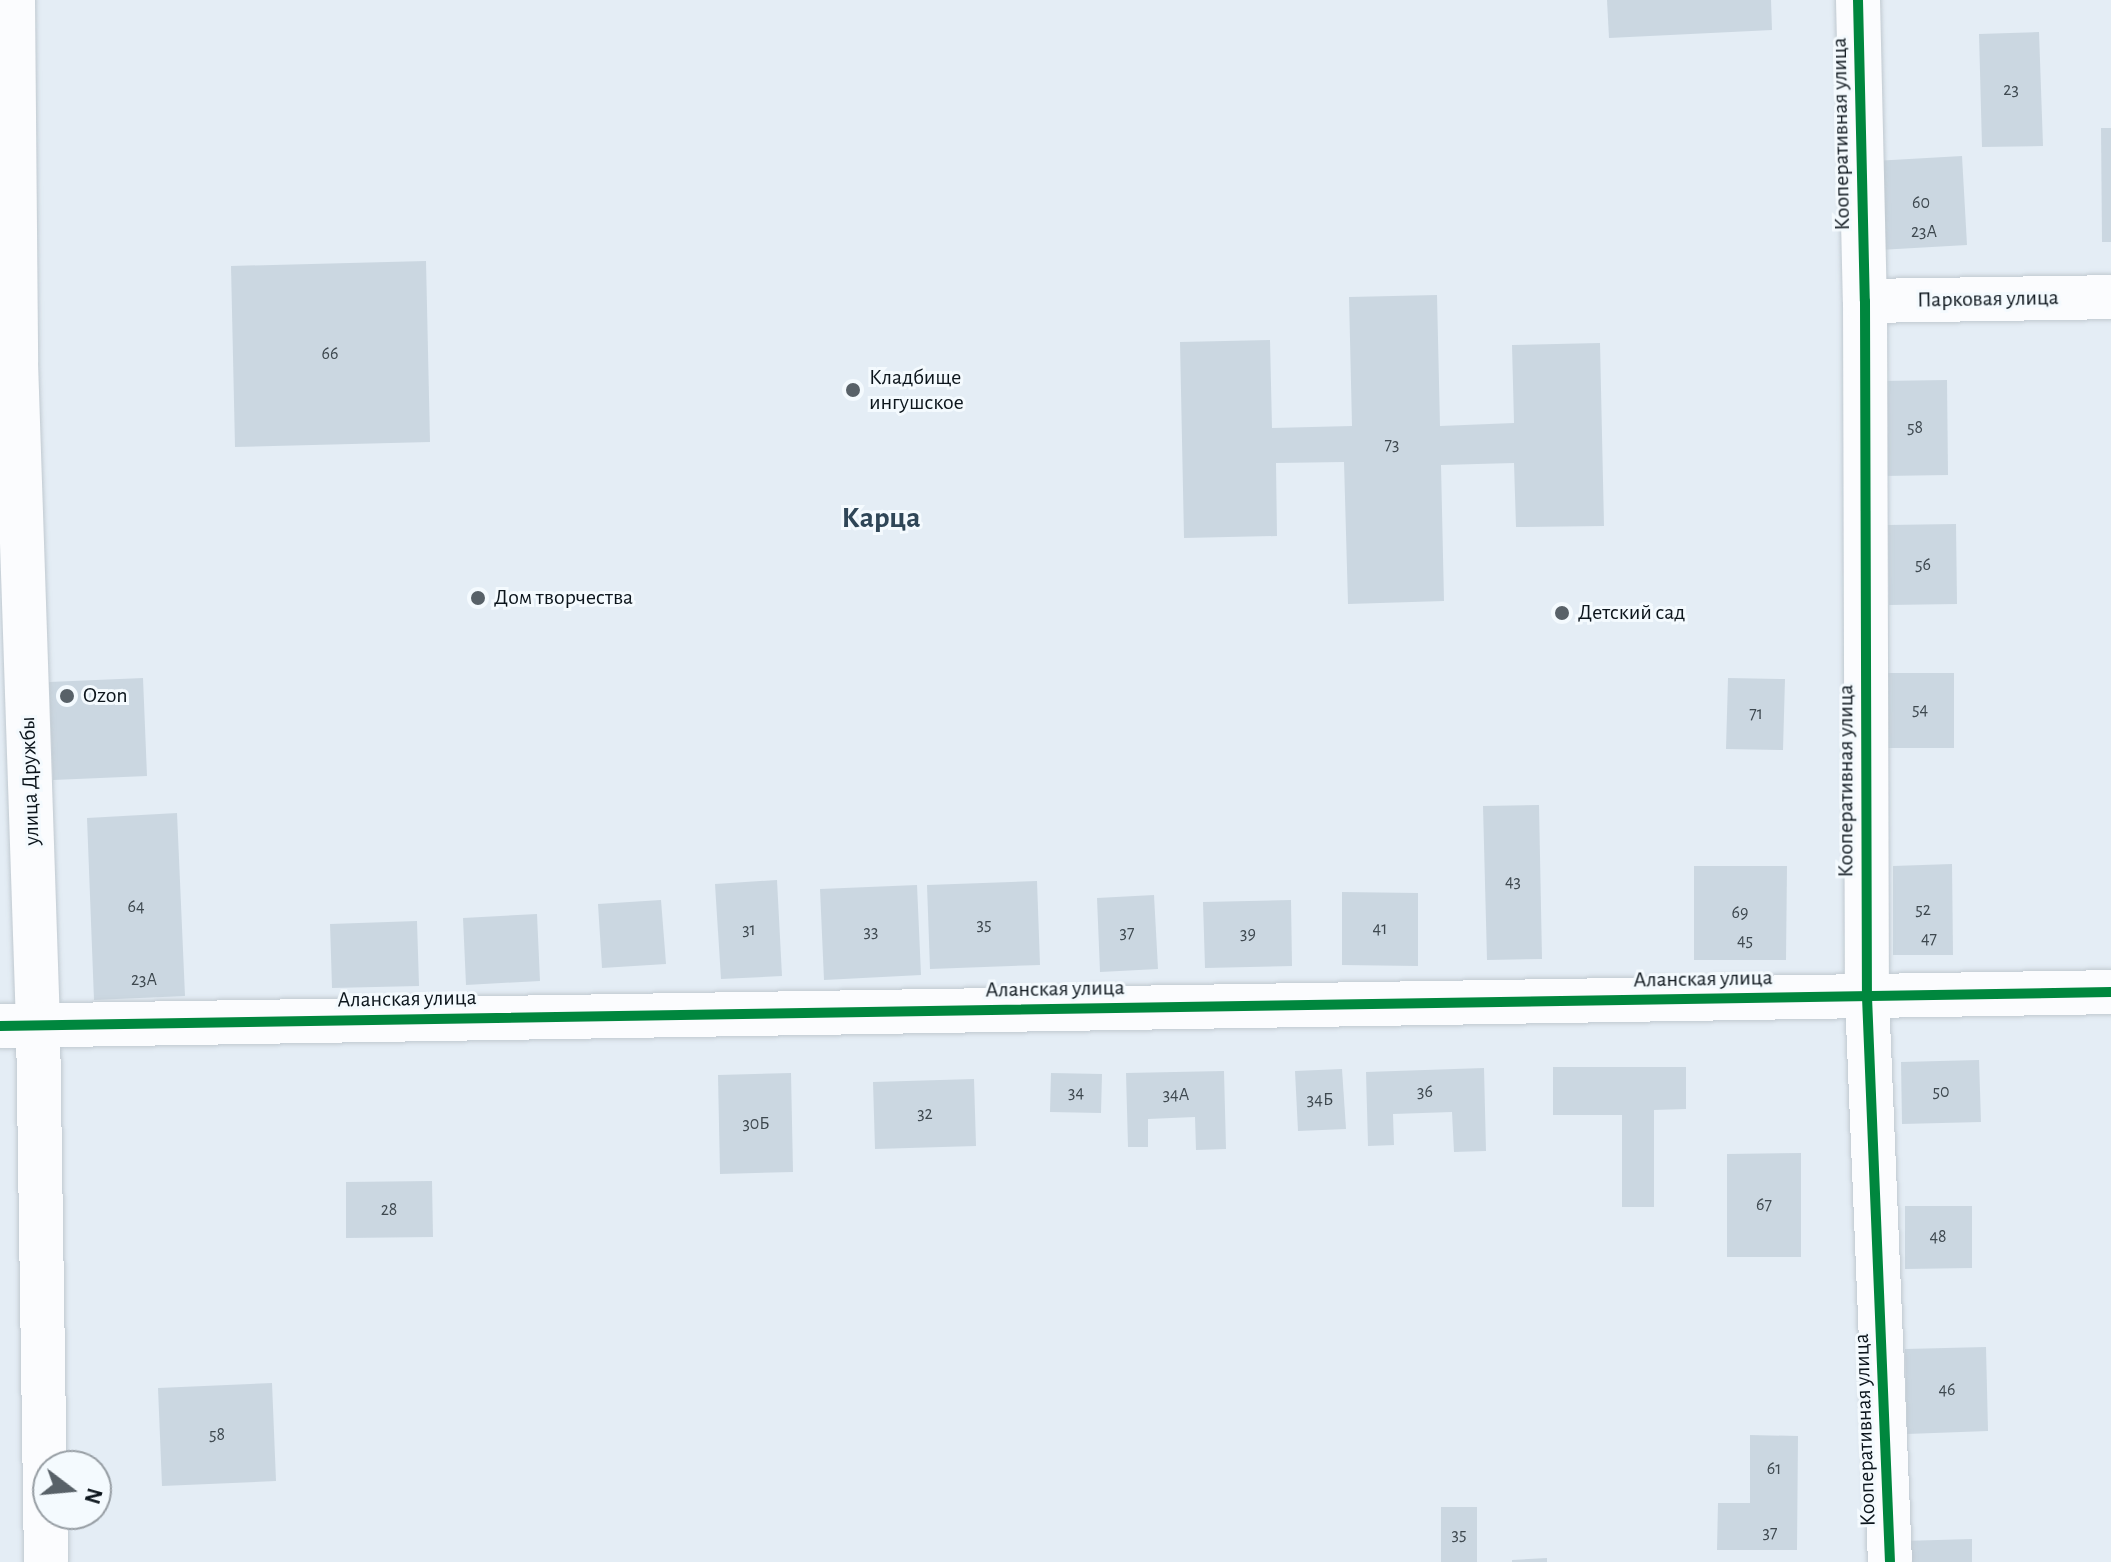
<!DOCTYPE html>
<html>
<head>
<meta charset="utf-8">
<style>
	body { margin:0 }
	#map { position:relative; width:2111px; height:1562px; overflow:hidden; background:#e4edf5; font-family:"Alegreya Sans",sans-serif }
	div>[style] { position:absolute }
	.building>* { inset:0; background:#cbd7e1 }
	.roads { filter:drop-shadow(0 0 2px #c0c9d0) drop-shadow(0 0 2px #c0c9d0) }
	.street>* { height:44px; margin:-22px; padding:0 22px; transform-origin:22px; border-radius:22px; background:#fbfcfe }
	.cycleway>* { height:10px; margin:-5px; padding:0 5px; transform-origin:5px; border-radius:5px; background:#00873e }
	.dots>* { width:22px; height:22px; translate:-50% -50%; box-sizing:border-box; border:4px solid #f4fafe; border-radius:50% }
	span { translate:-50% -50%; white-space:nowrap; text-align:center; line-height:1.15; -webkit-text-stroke:6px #f4fafe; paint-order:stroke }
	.number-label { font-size:18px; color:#3e484f }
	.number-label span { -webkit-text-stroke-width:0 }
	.street-label { font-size:22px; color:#0c151c }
	.poi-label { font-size:22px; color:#0c151c }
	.left { translate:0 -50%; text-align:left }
	.district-label { font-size:30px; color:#2f4657; font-weight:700 }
	.north { position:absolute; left:32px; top:1450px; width:80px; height:80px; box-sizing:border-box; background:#f4fafe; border:2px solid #979ea4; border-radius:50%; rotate:106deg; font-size:22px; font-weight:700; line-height:32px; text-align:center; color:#0c151c }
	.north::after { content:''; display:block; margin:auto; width:28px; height:36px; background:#586168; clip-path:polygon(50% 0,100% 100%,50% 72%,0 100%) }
</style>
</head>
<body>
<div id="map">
	<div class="building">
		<div style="clip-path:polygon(1607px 0,1771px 0,1772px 30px,1609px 38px)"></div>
		<div style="clip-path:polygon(2039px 32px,2043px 146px,1982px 147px,1979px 34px)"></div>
		<div style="clip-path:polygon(2101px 128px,2111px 128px,2111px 242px,2102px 242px)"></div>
		<div style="clip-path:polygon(1962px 156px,1967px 245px,1879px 250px,1874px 161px)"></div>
		<div style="clip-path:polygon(426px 261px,430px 442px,235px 447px,231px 266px)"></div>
		<div style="clip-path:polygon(1437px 295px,1440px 426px,1514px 423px,1512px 345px,1600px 343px,1604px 526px,1516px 527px,1514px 463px,1441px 465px,1444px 601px,1348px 604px,1344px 462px,1276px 463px,1277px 536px,1184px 538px,1180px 342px,1270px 340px,1272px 428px,1352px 426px,1349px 297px)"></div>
		<div style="clip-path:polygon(1947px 380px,1948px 475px,1884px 476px,1882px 381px)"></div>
		<div style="clip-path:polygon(1956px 524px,1957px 604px,1889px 605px,1888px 525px)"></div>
		<div style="clip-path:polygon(1886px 673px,1954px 673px,1954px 748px,1886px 748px)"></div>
		<div style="clip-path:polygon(143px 678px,147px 776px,53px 780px,49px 682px)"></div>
		<div style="clip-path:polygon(1728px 678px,1785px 679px,1783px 750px,1726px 749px)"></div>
		<div style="clip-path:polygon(1539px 805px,1542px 959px,1487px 960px,1483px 806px)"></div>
		<div style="clip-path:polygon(177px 813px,185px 996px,94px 1000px,87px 818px)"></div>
		<div style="clip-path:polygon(1952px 864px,1953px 955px,1893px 955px,1893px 866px)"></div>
		<div style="clip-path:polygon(1694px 866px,1787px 866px,1786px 960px,1694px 960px)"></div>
		<div style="clip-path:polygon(777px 880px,782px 976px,721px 979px,715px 884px)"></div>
		<div style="clip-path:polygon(1037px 881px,1040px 965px,930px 969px,927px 885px)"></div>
		<div style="clip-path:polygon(917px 885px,921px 975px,824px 980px,820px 889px)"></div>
		<div style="clip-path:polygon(1342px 892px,1418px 893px,1418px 966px,1342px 965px)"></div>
		<div style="clip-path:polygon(1154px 895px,1158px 969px,1100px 972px,1097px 898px)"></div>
		<div style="clip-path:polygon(661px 900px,666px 964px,602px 968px,598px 904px)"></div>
		<div style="clip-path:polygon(1291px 900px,1292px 966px,1205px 968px,1203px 902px)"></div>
		<div style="clip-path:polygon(537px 914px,540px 981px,466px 985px,463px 918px)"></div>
		<div style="clip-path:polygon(417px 921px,419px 986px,332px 988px,330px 924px)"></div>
		<div style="clip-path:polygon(1979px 1060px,1981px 1122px,1902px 1124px,1901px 1062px)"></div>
		<div style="clip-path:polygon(1553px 1067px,1686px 1067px,1686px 1109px,1654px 1110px,1654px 1207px,1622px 1207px,1622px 1115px,1553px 1115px)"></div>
		<div style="clip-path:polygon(1484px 1068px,1486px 1151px,1454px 1152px,1452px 1112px,1393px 1114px,1394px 1145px,1368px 1146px,1366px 1072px)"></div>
		<div style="clip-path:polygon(1342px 1069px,1346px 1129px,1298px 1131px,1295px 1071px)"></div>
		<div style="clip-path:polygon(1224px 1071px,1226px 1149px,1196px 1150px,1195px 1117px,1148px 1119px,1148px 1147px,1128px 1147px,1126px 1073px)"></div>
		<div style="clip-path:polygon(791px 1073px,793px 1172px,720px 1174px,718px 1075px)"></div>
		<div style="clip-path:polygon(1051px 1073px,1102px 1074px,1101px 1113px,1050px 1112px)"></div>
		<div style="clip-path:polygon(974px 1079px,976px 1146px,875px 1149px,873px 1082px)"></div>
		<div style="clip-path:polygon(1801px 1153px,1801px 1257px,1727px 1257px,1727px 1154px)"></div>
		<div style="clip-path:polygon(432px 1181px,433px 1237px,346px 1238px,346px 1182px)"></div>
		<div style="clip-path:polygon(1905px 1206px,1972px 1206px,1972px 1268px,1905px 1269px)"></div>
		<div style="clip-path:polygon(1986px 1347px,1988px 1431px,1907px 1434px,1905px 1349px)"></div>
		<div style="clip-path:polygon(272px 1383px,276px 1481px,162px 1486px,158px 1388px)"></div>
		<div style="clip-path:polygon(1750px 1435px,1798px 1436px,1797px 1550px,1717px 1550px,1718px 1503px,1750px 1503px)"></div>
		<div style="clip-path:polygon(1441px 1507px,1477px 1507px,1477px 1562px,1441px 1562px)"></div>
		<div style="clip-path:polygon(1972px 1539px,1972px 1562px,1903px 1562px,1903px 1541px)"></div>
		<div style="clip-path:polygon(1547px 1558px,1547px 1562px,1512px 1562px,1512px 1560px)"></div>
	</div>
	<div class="roads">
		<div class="street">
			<div style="left:13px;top:0;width:362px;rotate:89.5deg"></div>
			<div style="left:16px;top:362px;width:662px;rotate:88.1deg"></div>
			<div style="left:38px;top:1024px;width:538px;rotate:89.15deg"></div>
			<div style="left:1858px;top:0;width:301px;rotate:88.7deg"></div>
			<div style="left:1865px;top:301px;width:696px;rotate:89.84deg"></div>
			<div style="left:1867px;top:997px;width:565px;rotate:87.67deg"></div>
			<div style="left:1865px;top:301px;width:246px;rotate:-0.9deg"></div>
			<div style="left:0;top:1026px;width:2111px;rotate:-0.92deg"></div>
		</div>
	</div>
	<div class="cycleway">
		<div style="left:1858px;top:0;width:301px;rotate:88.7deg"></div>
		<div style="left:1865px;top:301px;width:696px;rotate:89.84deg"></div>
		<div style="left:1867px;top:997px;width:565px;rotate:87.67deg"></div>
		<div style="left:0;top:1026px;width:2111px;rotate:-0.92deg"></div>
	</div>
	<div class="dots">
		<div style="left:853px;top:390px;background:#586168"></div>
		<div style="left:478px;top:598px;background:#586168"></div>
		<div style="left:1562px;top:613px;background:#586168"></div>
		<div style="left:67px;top:696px;background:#586168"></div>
	</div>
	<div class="number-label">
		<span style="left:2011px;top:90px">23</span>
		<span style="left:1921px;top:203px">60</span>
		<span style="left:1924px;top:232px">23А</span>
		<span style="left:330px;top:354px">66</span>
		<span style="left:1915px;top:428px">58</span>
		<span style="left:1392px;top:445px">73</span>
		<span style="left:1923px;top:565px">56</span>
		<span style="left:1920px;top:710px">54</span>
		<span style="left:1756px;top:714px">71</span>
		<span style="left:1513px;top:882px">43</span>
		<span style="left:136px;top:907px">64</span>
		<span style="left:1923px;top:910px">52</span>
		<span style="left:1740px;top:913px">69</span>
		<span style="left:984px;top:925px">35</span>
		<span style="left:1380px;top:929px">41</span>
		<span style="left:749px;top:930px">31</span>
		<span style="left:871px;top:932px">33</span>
		<span style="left:1127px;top:933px">37</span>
		<span style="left:1248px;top:934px">39</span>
		<span style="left:1929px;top:939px">47</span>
		<span style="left:1745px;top:941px">45</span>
		<span style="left:144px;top:980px">23А</span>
		<span style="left:1425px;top:1092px">36</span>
		<span style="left:1941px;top:1092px">50</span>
		<span style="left:1076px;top:1093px">34</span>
		<span style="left:1176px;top:1095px">34А</span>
		<span style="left:1320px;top:1100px">34Б</span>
		<span style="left:925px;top:1114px">32</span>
		<span style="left:756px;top:1124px">30Б</span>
		<span style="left:1764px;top:1205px">67</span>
		<span style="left:389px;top:1210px">28</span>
		<span style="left:1938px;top:1237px">48</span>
		<span style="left:1947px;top:1390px">46</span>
		<span style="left:217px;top:1435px">58</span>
		<span style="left:1774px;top:1469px">61</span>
		<span style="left:1770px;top:1533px">37</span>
		<span style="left:1459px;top:1535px">35</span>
	</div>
	<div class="street-label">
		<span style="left:1841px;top:134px;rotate:-91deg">Кооперативная улица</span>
		<span style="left:1988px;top:299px;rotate:-1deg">Парковая улица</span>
		<span style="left:30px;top:781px;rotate:-92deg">улица Дружбы</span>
		<span style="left:1846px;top:781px;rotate:-90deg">Кооперативная улица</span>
		<span style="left:1703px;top:979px;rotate:-1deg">Аланская улица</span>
		<span style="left:1055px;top:989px;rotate:-1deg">Аланская улица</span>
		<span style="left:407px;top:999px;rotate:-1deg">Аланская улица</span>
		<span style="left:1865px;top:1430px;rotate:-92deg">Кооперативная улица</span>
	</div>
	<div class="poi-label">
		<span class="left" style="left:869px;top:390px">Кладбище<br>ингушское</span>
		<span class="left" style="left:494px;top:598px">Дом творчества</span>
		<span class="left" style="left:1578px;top:613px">Детский сад</span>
		<span class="left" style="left:83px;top:696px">Ozon</span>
	</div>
	<div class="district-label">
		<span style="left:881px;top:518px">Карца</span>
	</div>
	<div class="north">N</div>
</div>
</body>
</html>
